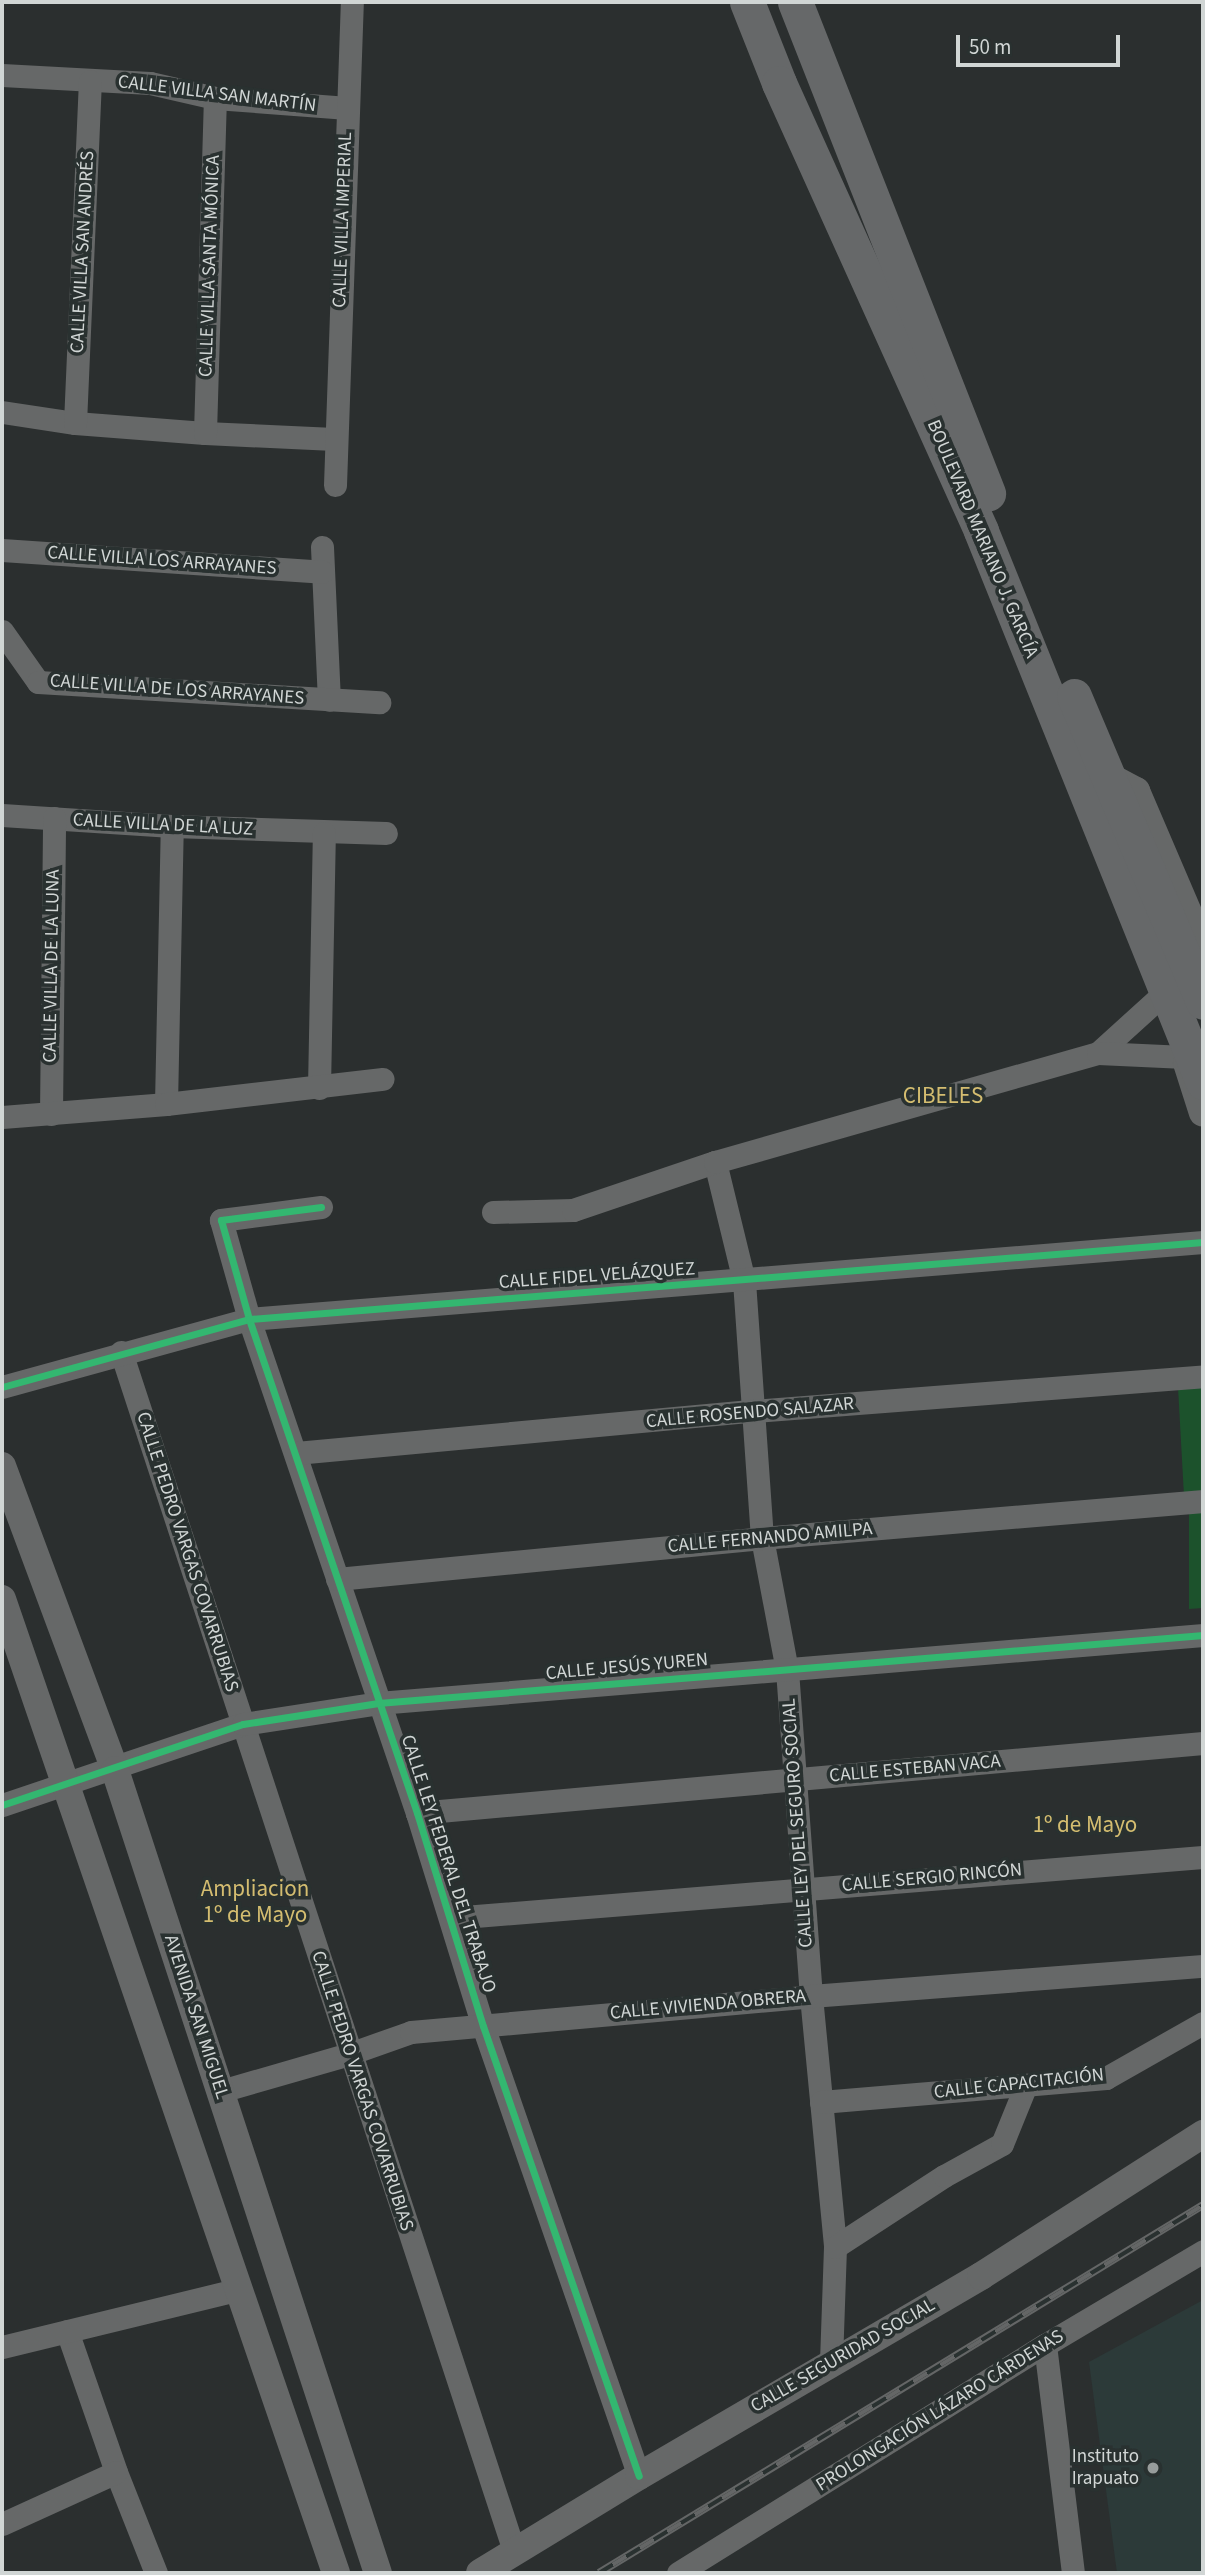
<!DOCTYPE html>
<html>
<head>
<meta charset="utf-8">
<style>
	body { margin:0 }
	#map { position:relative; width:1205px; height:2575px; overflow:hidden; background:#2b2f2f; font-family:"Source Sans 3",sans-serif }
	div>[style] { position:absolute }
	.built>* { inset:0; background:#2c3a39 }
	.green>* { inset:0; background:#1c522c }
	.minor>* { height:23px; margin:-11.5px; padding:0 11.5px; transform-origin:11.5px; border-radius:11.5px; background:#666868 }
	.tertiary>* { height:28px; margin:-14px; padding:0 14px; transform-origin:14px; border-radius:14px; background:#666868 }
	.primary>* { height:35px; margin:-17.5px; padding:0 17.5px; transform-origin:17.5px; border-radius:17.5px; background:#666869 }
	.rail>* { height:8px; margin-top:-4px; transform-origin:0; background:repeating-linear-gradient(90deg,#293130 0 16px,#646666 0 32px); box-sizing:border-box; border-block:2px solid #646666 }
	.cycleway>* { height:7px; margin:-3.5px; padding:0 3.5px; transform-origin:3.5px; border-radius:3.5px; background:#33b770 }
	.dots>* { width:19px; height:19px; translate:-50% -50%; box-sizing:border-box; border:4px solid #293130; border-radius:50% }
	span { translate:-50% -50%; white-space:nowrap; text-align:center; line-height:1.15; -webkit-text-stroke:7px #293130; paint-order:stroke }
	.street-label { font-size:19px; color:#d1d6d5 }
	.poi-label { font-size:19px; color:#d1d6d5 }
	.right { translate:-100% -50%; text-align:right }
	.quarter-label { font-size:23px; color:#d4bd70 }
	.frame { position:absolute; inset:0; border:4px solid #d1d6d5; pointer-events:none }
	.scale { position:absolute; left:956px; top:35px; width:164px; height:32px; box-sizing:border-box; border:4px solid #d1d6d5; border-top:0; padding-left:9px; font-size:21px; line-height:24px; white-space:nowrap; color:#d1d6d5; -webkit-text-stroke:5px #293130; paint-order:stroke }
</style>
</head>
<body>
<div id="map">
	<div class="built">
		<div style="clip-path:polygon(1203px 2300px,1203px 2573px,1117px 2573px,1089px 2362px)"></div>
	</div>
	<div class="green">
		<div style="clip-path:polygon(1203px 1385px,1203px 1493px,1184px 1496px,1178px 1387px)"></div>
		<div style="clip-path:polygon(1203px 1510px,1203px 1608px,1189px 1609px,1189px 1511px)"></div>
	</div>
	<div class="minor">
		<div style="left:2px;top:75px;width:148px;rotate:3.1deg"></div>
		<div style="left:150px;top:83px;width:67px;rotate:13deg"></div>
		<div style="left:215px;top:98px;width:133px;rotate:4.3deg"></div>
		<div style="left:2px;top:412px;width:74px;rotate:8.6deg"></div>
		<div style="left:75px;top:423px;width:130px;rotate:4.4deg"></div>
		<div style="left:205px;top:433px;width:129px;rotate:2.7deg"></div>
		<div style="left:75px;top:423px;width:342px;rotate:-87.5deg"></div>
		<div style="left:205px;top:433px;width:335px;rotate:-88.3deg"></div>
		<div style="left:335px;top:485px;width:483px;rotate:-88deg"></div>
		<div style="left:322px;top:547px;width:153px;rotate:87.4deg"></div>
		<div style="left:2px;top:550px;width:321px;rotate:3.9deg"></div>
		<div style="left:2px;top:631px;width:62px;rotate:54.8deg"></div>
		<div style="left:38px;top:682px;width:342px;rotate:3.4deg"></div>
		<div style="left:2px;top:815px;width:170px;rotate:3.7deg"></div>
		<div style="left:172px;top:826px;width:214px;rotate:1.9deg"></div>
		<div style="left:1098px;top:1053px;width:86px;rotate:-42.2deg"></div>
		<div style="left:319px;top:1088px;width:255px;rotate:-88.9deg"></div>
		<div style="left:166px;top:1104px;width:278px;rotate:-88.8deg"></div>
		<div style="left:51px;top:1114px;width:296px;rotate:-89.4deg"></div>
		<div style="left:2px;top:1117px;width:165px;rotate:-4.5deg"></div>
		<div style="left:166px;top:1104px;width:218px;rotate:-6.6deg"></div>
		<div style="left:715px;top:1162px;width:122px;rotate:76.3deg"></div>
		<div style="left:744px;top:1281px;width:258px;rotate:86deg"></div>
		<div style="left:762px;top:1538px;width:134px;rotate:79.3deg"></div>
		<div style="left:787px;top:1670px;width:327px;rotate:85.8deg"></div>
		<div style="left:811px;top:1996px;width:252px;rotate:84.5deg"></div>
		<div style="left:835px;top:2247px;width:115px;rotate:92deg"></div>
		<div style="left:321px;top:1207px;width:101px;rotate:172.6deg"></div>
		<div style="left:221px;top:1220px;width:103px;rotate:74.2deg"></div>
		<div style="left:249px;top:1319px;width:522px;rotate:71.22deg"></div>
		<div style="left:417px;top:1813px;width:223px;rotate:72.8deg"></div>
		<div style="left:483px;top:2026px;width:476px;rotate:70.9deg"></div>
		<div style="left:493px;top:1212px;width:80px;rotate:-1.4deg"></div>
		<div style="left:573px;top:1210px;width:150px;rotate:-18.7deg"></div>
		<div style="left:715px;top:1162px;width:398px;rotate:-15.9deg"></div>
		<div style="left:1098px;top:1053px;width:87px;rotate:2.6deg"></div>
		<div style="left:121px;top:1352px;width:1262px;rotate:71.85deg"></div>
		<div style="left:2px;top:1387px;width:256px;rotate:-15.4deg"></div>
		<div style="left:249px;top:1319px;width:957px;rotate:-4.61deg"></div>
		<div style="left:296px;top:1453px;width:459px;rotate:-5.3deg"></div>
		<div style="left:753px;top:1411px;width:451px;rotate:-4.4deg"></div>
		<div style="left:337px;top:1579px;width:427px;rotate:-5.5deg"></div>
		<div style="left:762px;top:1538px;width:443px;rotate:-4.8deg"></div>
		<div style="left:2px;top:1805px;width:254px;rotate:-18.6deg"></div>
		<div style="left:243px;top:1724px;width:137px;rotate:-8.8deg"></div>
		<div style="left:378px;top:1703px;width:828px;rotate:-4.71deg"></div>
		<div style="left:417px;top:1813px;width:789px;rotate:-5.09deg"></div>
		<div style="left:451px;top:1918px;width:754px;rotate:-4.64deg"></div>
		<div style="left:221px;top:2091px;width:133px;rotate:-16.1deg"></div>
		<div style="left:349px;top:2054px;width:66px;rotate:-19.5deg"></div>
		<div style="left:411px;top:2032px;width:402px;rotate:-5.1deg"></div>
		<div style="left:811px;top:1996px;width:393px;rotate:-4.4deg"></div>
		<div style="left:821px;top:2102px;width:286px;rotate:-4.8deg"></div>
		<div style="left:1106px;top:2078px;width:112px;rotate:-29.6deg"></div>
		<div style="left:835px;top:2247px;width:130px;rotate:-33.1deg"></div>
		<div style="left:944px;top:2176px;width:66px;rotate:-28.9deg"></div>
		<div style="left:1002px;top:2144px;width:64px;rotate:-67.9deg"></div>
		<div style="left:67px;top:2331px;width:149px;rotate:70.8deg"></div>
		<div style="left:116px;top:2472px;width:109px;rotate:68.4deg"></div>
		<div style="left:1045px;top:2345px;width:230px;rotate:83deg"></div>
		<div style="left:2px;top:2347px;width:245px;rotate:-13.7deg"></div>
		<div style="left:2px;top:2524px;width:125px;rotate:-24.5deg"></div>
		<div style="left:678px;top:2573px;width:432px;rotate:-31.9deg"></div>
		<div style="left:1045px;top:2345px;width:184px;rotate:-30.7deg"></div>
	</div>
	<div class="tertiary">
		<div style="left:1108px;top:776px;width:32px;rotate:28deg"></div>
		<div style="left:1136px;top:791px;width:170px;rotate:66.8deg"></div>
		<div style="left:1187px;top:1063px;width:52px;rotate:72.3deg"></div>
		<div style="left:2px;top:1466px;width:324px;rotate:69.6deg"></div>
		<div style="left:115px;top:1770px;width:845px;rotate:71.87deg"></div>
		<div style="left:2px;top:1599px;width:1030px;rotate:71.07deg"></div>
		<div style="left:480px;top:2573px;width:186px;rotate:-31.4deg"></div>
		<div style="left:639px;top:2476px;width:396px;rotate:-30.3deg"></div>
		<div style="left:981px;top:2276px;width:264px;rotate:-32.6deg"></div>
	</div>
	<div class="primary">
		<div style="left:747px;top:2px;width:87px;rotate:68.4deg"></div>
		<div style="left:779px;top:83px;width:491px;rotate:65.7deg"></div>
		<div style="left:981px;top:531px;width:594px;rotate:68.06deg"></div>
		<div style="left:795px;top:2px;width:528px;rotate:68.54deg"></div>
		<div style="left:1074px;top:696px;width:332px;rotate:67.1deg"></div>
	</div>
	<div class="rail">
		<div style="left:599px;top:2573px;width:707px;rotate:-31.35deg"></div>
	</div>
	<div class="cycleway">
		<div style="left:321px;top:1207px;width:101px;rotate:172.6deg"></div>
		<div style="left:221px;top:1220px;width:103px;rotate:74.2deg"></div>
		<div style="left:249px;top:1319px;width:522px;rotate:71.22deg"></div>
		<div style="left:417px;top:1813px;width:223px;rotate:72.8deg"></div>
		<div style="left:483px;top:2026px;width:476px;rotate:70.9deg"></div>
		<div style="left:2px;top:1387px;width:256px;rotate:-15.4deg"></div>
		<div style="left:249px;top:1319px;width:957px;rotate:-4.61deg"></div>
		<div style="left:2px;top:1805px;width:254px;rotate:-18.6deg"></div>
		<div style="left:243px;top:1724px;width:137px;rotate:-8.8deg"></div>
		<div style="left:378px;top:1703px;width:828px;rotate:-4.71deg"></div>
	</div>
	<div class="dots">
		<div style="left:1153px;top:2468px;background:#979c9b"></div>
	</div>
	<div class="street-label">
		<span style="left:217px;top:94px;rotate:7deg">CALLE VILLA SAN MARTÍN</span>
		<span style="left:343px;top:220px;rotate:-88deg">CALLE VILLA IMPERIAL</span>
		<span style="left:83px;top:252px;rotate:-87deg">CALLE VILLA SAN ANDRÉS</span>
		<span style="left:210px;top:266px;rotate:-88deg">CALLE VILLA SANTA MÓNICA</span>
		<span style="left:982px;top:539px;rotate:67deg">BOULEVARD MARIANO J. GARCÍA</span>
		<span style="left:162px;top:561px;rotate:4deg">CALLE VILLA LOS ARRAYANES</span>
		<span style="left:177px;top:690px;rotate:4deg">CALLE VILLA DE LOS ARRAYANES</span>
		<span style="left:163px;top:825px;rotate:3deg">CALLE VILLA DE LA LUZ</span>
		<span style="left:52px;top:966px;rotate:-89deg">CALLE VILLA DE LA LUNA</span>
		<span style="left:597px;top:1276px;rotate:-4deg">CALLE FIDEL VELÁZQUEZ</span>
		<span style="left:750px;top:1413px;rotate:-5deg">CALLE ROSENDO SALAZAR</span>
		<span style="left:770px;top:1538px;rotate:-5deg">CALLE FERNANDO AMILPA</span>
		<span style="left:187px;top:1552px;rotate:72deg">CALLE PEDRO VARGAS COVARRUBIAS</span>
		<span style="left:627px;top:1667px;rotate:-5deg">CALLE JESÚS YUREN</span>
		<span style="left:915px;top:1769px;rotate:-5deg">CALLE ESTEBAN VACA</span>
		<span style="left:798px;top:1823px;rotate:-94deg">CALLE LEY DEL SEGURO SOCIAL</span>
		<span style="left:448px;top:1864px;rotate:72deg">CALLE LEY FEDERAL DEL TRABAJO</span>
		<span style="left:932px;top:1878px;rotate:-5deg">CALLE SERGIO RINCÓN</span>
		<span style="left:708px;top:2005px;rotate:-5deg">CALLE VIVIENDA OBRERA</span>
		<span style="left:196px;top:2017px;rotate:72deg">AVENIDA SAN MIGUEL</span>
		<span style="left:1019px;top:2084px;rotate:-6deg">CALLE CAPACITACIÓN</span>
		<span style="left:362px;top:2091px;rotate:72deg">CALLE PEDRO VARGAS COVARRUBIAS</span>
		<span style="left:843px;top:2356px;rotate:-30deg">CALLE SEGURIDAD SOCIAL</span>
		<span style="left:940px;top:2411px;rotate:-32deg">PROLONGACIÓN LÁZARO CÁRDENAS</span>
	</div>
	<div class="poi-label">
		<span class="right" style="left:1139px;top:2468px">Instituto<br>Irapuato</span>
	</div>
	<div class="quarter-label">
		<span style="left:943px;top:1096px">CIBELES</span>
		<span style="left:1085px;top:1825px">1º de Mayo</span>
		<span style="left:255px;top:1902px">Ampliacion<br>1º de Mayo</span>
	</div>
	<div class="frame"></div>
	<div class="scale">50 m</div>
</div>
</body>
</html>
